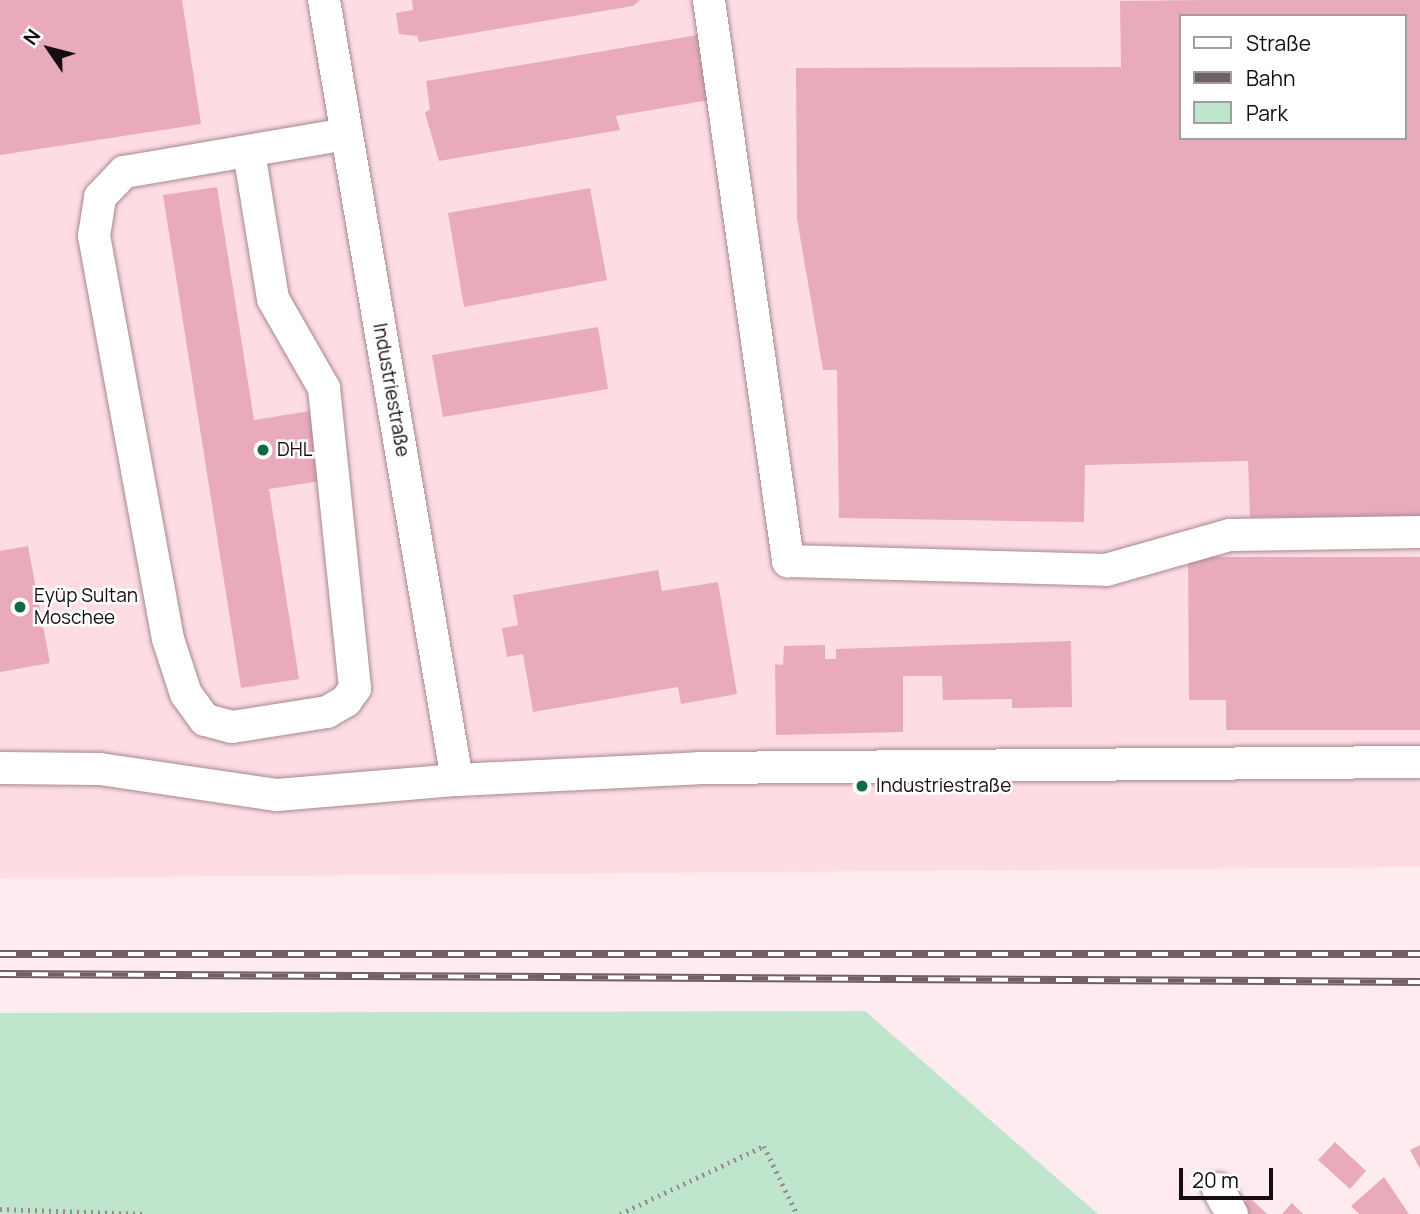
<!DOCTYPE html>
<html>
<head>
<meta charset="utf-8">
<style>
	body { margin:0 }
	#map { position:relative; width:1420px; height:1214px; overflow:hidden; background:#feebf0; font-family:Manrope,sans-serif }
	div>[style] { position:absolute }
	.built>* { inset:0; background:#fddce4 }
	.green>* { inset:0; background:#bfe6cc }
	.building>* { inset:0; background:#e9abbb }
	.path>* { height:4.5px; margin-top:-2.25px; transform-origin:0; background:repeating-linear-gradient(90deg,#9a8b8f 0 2px,transparent 0 7px) }
	.roads { filter:drop-shadow(0 0 2px #a68990) drop-shadow(0 0 2px #a68990) }
	.minor>* { height:32px; margin:-16px; padding:0 16px; transform-origin:16px; border-radius:16px; background:#fff }
	.rail>* { height:8px; margin-top:-4px; transform-origin:0; background:repeating-linear-gradient(90deg,#fff 0 16px,#6e6064 0 32px); box-sizing:border-box; border-block:2px solid #6e6064 }
	.dots>* { width:19px; height:19px; translate:-50% -50%; box-sizing:border-box; border:4px solid #fff; border-radius:50% }
	span { translate:-50% -50%; white-space:nowrap; text-align:center; line-height:1.15; -webkit-text-stroke:5px #fff; paint-order:stroke }
	.street-label { font-size:19px; color:#170d10 }
	.poi-label { font-size:19px; color:#170d10 }
	.left { translate:0 -50%; text-align:left }
	.legend { position:absolute; left:1179px; top:14px; width:228px; height:126px; box-sizing:border-box; background:#fff; border:2px solid #a29e9f; margin:0; padding:9px 12px; list-style:none; font-size:21px; color:#170d10 }
	.legend li { display:flex; align-items:center; gap:14px; height:35px }
	.legend b { width:35px; border:2px solid #a29e9f }
	.north { position:absolute; left:14px; top:14px; width:70px; height:70px; -webkit-text-stroke:5px #fff; paint-order:stroke; rotate:305deg; font-size:19px; font-weight:700; line-height:28px; text-align:center; color:#170d10 }
	.north::after { content:''; display:block; margin:auto; width:24px; height:32px; background:#170d10; clip-path:polygon(50% 0,100% 100%,50% 72%,0 100%) }
	.scale { position:absolute; left:1179px; top:1168px; width:94px; height:32px; box-sizing:border-box; border:4px solid #170d10; border-top:0; padding-left:9px; font-size:21px; line-height:24px; white-space:nowrap; color:#170d10; -webkit-text-stroke:5px #fff; paint-order:stroke }
</style>
</head>
<body>
<div id="map">
	<div class="built">
		<div style="clip-path:polygon(evenodd,0 0,1420px 0,1420px 867px,0 878px,0 0,1180px 16px,1404px 16px,1404px 138px,1180px 138px,1180px 16px)"></div>
	</div>
	<div class="green">
		<div style="clip-path:polygon(865px 1011px,1098px 1214px,0 1214px,0 1013px)"></div>
	</div>
	<div class="building">
		<div style="clip-path:polygon(0 0,182px 0,201px 124px,0 155px)"></div>
		<div style="clip-path:polygon(412px 0,640px 0,633px 6px,419px 42px,417px 36px,399px 34px,396px 13px,413px 10px)"></div>
		<div style="clip-path:polygon(evenodd,1207px 0,1420px 0,1420px 516px,1250px 517px,1248px 461px,1085px 465px,1084px 522px,839px 518px,837px 370px,823px 370px,797px 219px,796px 68px,1121px 67px,1120px 1px,1207px 0,1180px 16px,1404px 16px,1404px 138px,1180px 138px,1180px 16px)"></div>
		<div style="clip-path:polygon(698px 35px,709px 100px,616px 116px,620px 130px,439px 161px,425px 113px,430px 109px,426px 81px)"></div>
		<div style="clip-path:polygon(217px 187px,254px 420px,316px 410px,327px 480px,269px 489px,299px 679px,241px 688px,163px 195px)"></div>
		<div style="clip-path:polygon(590px 188px,607px 280px,464px 307px,448px 213px)"></div>
		<div style="clip-path:polygon(598px 327px,608px 389px,443px 417px,432px 355px)"></div>
		<div style="clip-path:polygon(28px 546px,50px 663px,0 672px,0 551px)"></div>
		<div style="clip-path:polygon(1188px 557px,1420px 557px,1420px 730px,1226px 730px,1226px 700px,1189px 700px)"></div>
		<div style="clip-path:polygon(658px 570px,662px 591px,718px 582px,737px 694px,681px 704px,678px 687px,533px 712px,523px 654px,507px 657px,502px 628px,518px 625px,513px 595px)"></div>
		<div style="clip-path:polygon(1071px 641px,1072px 707px,1012px 708px,1012px 699px,943px 700px,942px 676px,903px 676px,903px 732px,776px 735px,775px 664px,783px 665px,784px 646px,825px 645px,825px 659px,836px 659px,836px 649px)"></div>
		<div style="clip-path:polygon(1335px 1142px,1366px 1171px,1350px 1189px,1318px 1160px)"></div>
		<div style="clip-path:polygon(1420px 1145px,1420px 1169px,1410px 1150px)"></div>
		<div style="clip-path:polygon(1384px 1177px,1409px 1214px,1359px 1214px,1351px 1206px)"></div>
		<div style="clip-path:polygon(1249px 1197px,1267px 1214px,1236px 1214px)"></div>
		<div style="clip-path:polygon(1292px 1203px,1303px 1214px,1282px 1214px)"></div>
	</div>
	<div class="path">
		<div style="left:0;top:1209px;width:147px;rotate:1.9deg"></div>
		<div style="left:620px;top:1214px;width:159px;rotate:-25.3deg"></div>
		<div style="left:764px;top:1146px;width:76px;rotate:64.1deg"></div>
	</div>
	<div class="roads">
		<div class="minor">
			<div style="left:324px;top:0;width:791px;rotate:80.32deg"></div>
			<div style="left:709px;top:0;width:567px;rotate:81.98deg"></div>
			<div style="left:788px;top:561px;width:318px;rotate:1.6deg"></div>
			<div style="left:1106px;top:570px;width:129px;rotate:-15.8deg"></div>
			<div style="left:1230px;top:535px;width:190px;rotate:-0.9deg"></div>
			<div style="left:249px;top:152px;width:149px;rotate:80.7deg"></div>
			<div style="left:273px;top:299px;width:103px;rotate:60.2deg"></div>
			<div style="left:324px;top:388px;width:302px;rotate:84.1deg"></div>
			<div style="left:355px;top:688px;width:16px;rotate:125deg"></div>
			<div style="left:346px;top:701px;width:22px;rotate:150deg"></div>
			<div style="left:327px;top:712px;width:96px;rotate:171deg"></div>
			<div style="left:232px;top:727px;width:28px;rotate:-165deg"></div>
			<div style="left:205px;top:720px;width:32px;rotate:-126deg"></div>
			<div style="left:186px;top:694px;width:58px;rotate:-108.1deg"></div>
			<div style="left:168px;top:639px;width:410px;rotate:-100.4deg"></div>
			<div style="left:94px;top:236px;width:39px;rotate:-81deg"></div>
			<div style="left:100px;top:197px;width:35px;rotate:-46deg"></div>
			<div style="left:124px;top:172px;width:226px;rotate:-9.7deg"></div>
			<div style="left:0;top:768px;width:100px;rotate:0.6deg"></div>
			<div style="left:100px;top:769px;width:179px;rotate:8.4deg"></div>
			<div style="left:277px;top:795px;width:181px;rotate:-4.8deg"></div>
			<div style="left:457px;top:780px;width:242px;rotate:-2.8deg"></div>
			<div style="left:699px;top:768px;width:721px;rotate:-0.48deg"></div>
			<div style="left:1218px;top:1189px;width:29px;rotate:61deg"></div>
		</div>
	</div>
	<div class="rail">
		<div style="left:0;top:954px;width:1420px"></div>
		<div style="left:0;top:974px;width:1420px;rotate:0.32deg"></div>
	</div>
	<div class="dots">
		<div style="left:263px;top:450px;background:#0f6b3e"></div>
		<div style="left:20px;top:607px;background:#0f6b3e"></div>
		<div style="left:862px;top:786px;background:#0f6b3e"></div>
	</div>
	<div class="street-label">
		<span style="left:391px;top:390px;rotate:80deg">Industriestraße</span>
	</div>
	<div class="poi-label">
		<span class="left" style="left:277px;top:450px">DHL</span>
		<span class="left" style="left:34px;top:607px">Eyüp Sultan<br>Moschee</span>
		<span class="left" style="left:876px;top:786px">Industriestraße</span>
	</div>
	<ul class="legend">
	<li><b style="height:9px;background:#fff"></b>Straße</li>
	<li><b style="height:9px;background:#6e6064"></b>Bahn</li>
	<li><b style="height:19px;background:#bfe6cc"></b>Park</li>
	</ul>
	<div class="north">N</div>
	<div class="scale">20 m</div>
</div>
</body>
</html>
